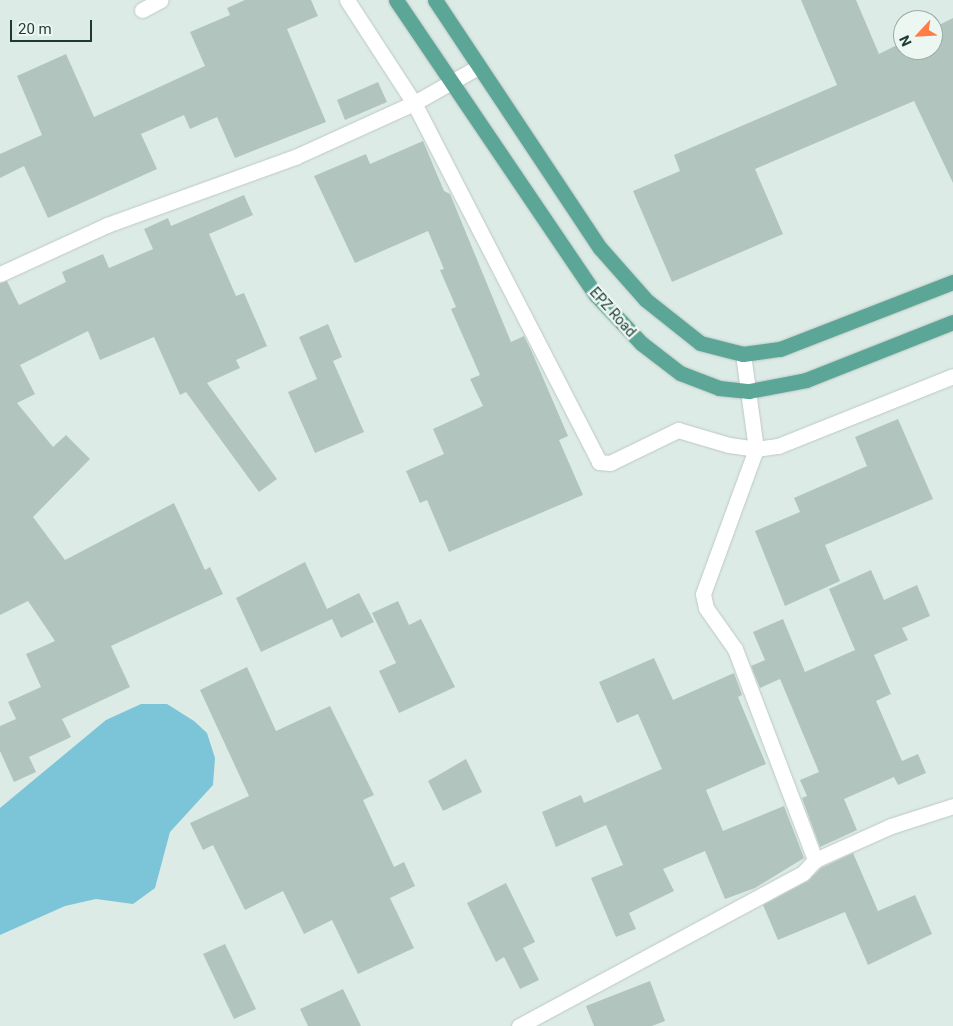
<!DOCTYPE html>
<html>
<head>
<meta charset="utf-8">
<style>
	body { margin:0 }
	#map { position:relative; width:953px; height:1026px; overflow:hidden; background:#dcebe5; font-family:Roboto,sans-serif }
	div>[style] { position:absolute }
	.water>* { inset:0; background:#7cc5d8 }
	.building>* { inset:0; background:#b1c5be }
	.roads { filter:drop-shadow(0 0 1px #bfc8c6) drop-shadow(0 0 1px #bfc8c6) }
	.minor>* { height:15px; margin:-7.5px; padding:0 7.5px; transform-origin:7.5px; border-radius:7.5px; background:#fff }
	.major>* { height:15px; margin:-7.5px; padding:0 7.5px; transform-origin:7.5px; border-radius:7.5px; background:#5ba696 }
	span { translate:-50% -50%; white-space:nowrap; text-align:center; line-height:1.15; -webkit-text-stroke:5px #edf7f2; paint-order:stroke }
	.street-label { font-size:14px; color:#1c3b34 }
	.north { position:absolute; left:893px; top:10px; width:50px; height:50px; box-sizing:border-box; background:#edf7f2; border:1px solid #99aca6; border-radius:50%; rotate:245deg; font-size:14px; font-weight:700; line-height:20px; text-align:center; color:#1c3b34 }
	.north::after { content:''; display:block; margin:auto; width:18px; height:22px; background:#ff7c46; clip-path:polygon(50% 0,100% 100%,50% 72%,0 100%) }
	.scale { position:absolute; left:10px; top:20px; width:82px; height:22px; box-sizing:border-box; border:2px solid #1c3b34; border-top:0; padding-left:6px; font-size:15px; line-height:18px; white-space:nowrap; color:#1c3b34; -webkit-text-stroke:4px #edf7f2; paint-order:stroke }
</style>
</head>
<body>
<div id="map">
	<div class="water">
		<div style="clip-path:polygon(141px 704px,167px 704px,194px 721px,207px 733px,215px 758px,213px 785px,170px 832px,155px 888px,133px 904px,96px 899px,65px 906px,0 935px,0 808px,106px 720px)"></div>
	</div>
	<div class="building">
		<div style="clip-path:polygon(245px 0,311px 0,318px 16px,287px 29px,326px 122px,235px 158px,217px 117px,190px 129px,184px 115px,141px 134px,157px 169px,48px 218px,24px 166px,0 178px,0 154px,42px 135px,17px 76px,66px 54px,94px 117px,205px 66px,190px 32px,230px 15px,227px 8px)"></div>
		<div style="clip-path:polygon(801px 0,856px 0,879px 54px,903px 42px,903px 50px,933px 50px,933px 28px,953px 18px,953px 183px,914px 101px,755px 169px,783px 234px,672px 282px,633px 191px,680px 171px,674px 155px,837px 85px)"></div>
		<div style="clip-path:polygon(378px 82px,387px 102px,345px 120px,337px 100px)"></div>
		<div style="clip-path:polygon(423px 141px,444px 191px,450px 194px,511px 342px,524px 336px,531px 350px,568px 436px,559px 440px,583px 495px,449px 552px,427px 500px,420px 503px,406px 471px,444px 454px,433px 429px,483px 406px,470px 379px,480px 375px,451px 309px,456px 307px,440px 270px,444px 269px,428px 231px,355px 263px,314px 176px,366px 154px,370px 164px)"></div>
		<div style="clip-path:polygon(244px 195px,253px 215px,209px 234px,236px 296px,244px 293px,267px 346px,236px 360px,240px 368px,207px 383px,277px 479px,259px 492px,186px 392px,180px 395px,154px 337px,100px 360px,88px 331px,20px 365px,35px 394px,17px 403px,53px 447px,66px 435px,90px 459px,33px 517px,65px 560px,174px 503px,205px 570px,210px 567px,223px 594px,111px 646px,130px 687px,62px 719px,71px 737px,29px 757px,36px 772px,14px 782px,0 751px,0 726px,16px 719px,8px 702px,41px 687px,26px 654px,55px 641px,28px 601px,0 615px,0 283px,7px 281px,19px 305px,66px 282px,62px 272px,103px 254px,109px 268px,153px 249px,144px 229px,168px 218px,171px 226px)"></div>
		<div style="clip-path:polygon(328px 324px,342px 357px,333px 361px,364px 432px,315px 453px,288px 392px,317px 379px,299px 337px)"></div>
		<div style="clip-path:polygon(898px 419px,933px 499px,825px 545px,840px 581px,785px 606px,755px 531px,800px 512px,794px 498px,867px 466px,855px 437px)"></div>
		<div style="clip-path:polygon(305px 562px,327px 609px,359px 593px,374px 622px,341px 638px,332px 619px,261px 652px,236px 598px)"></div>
		<div style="clip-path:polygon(871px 570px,884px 600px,917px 585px,930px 616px,902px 628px,908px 640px,874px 655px,891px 694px,876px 701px,902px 761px,918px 754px,926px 773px,898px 785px,894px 777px,844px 799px,857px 830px,820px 847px,802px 798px,807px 796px,800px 780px,819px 772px,780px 679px,760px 688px,751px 666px,765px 660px,753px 632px,783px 619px,805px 672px,855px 650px,829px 589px)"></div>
		<div style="clip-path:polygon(398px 601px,409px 625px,421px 619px,455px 687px,399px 713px,379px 671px,396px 663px,372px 613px)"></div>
		<div style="clip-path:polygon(654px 658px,673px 700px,734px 673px,742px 695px,738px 697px,766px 764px,706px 790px,723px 831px,784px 806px,804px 858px,755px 888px,725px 899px,705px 851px,663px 869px,674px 891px,629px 913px,636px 929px,616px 937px,591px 878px,623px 865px,606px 825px,556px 847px,542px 812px,581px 795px,584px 803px,662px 769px,638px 714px,617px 723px,599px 682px)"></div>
		<div style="clip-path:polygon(247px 667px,276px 731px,330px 706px,374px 795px,363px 800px,394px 867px,404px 862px,415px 886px,390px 898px,414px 948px,358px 974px,332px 920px,304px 934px,283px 891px,245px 910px,213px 845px,203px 850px,190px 823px,249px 796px,200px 690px)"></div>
		<div style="clip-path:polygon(466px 759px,482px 792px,443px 811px,428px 781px)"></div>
		<div style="clip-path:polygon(853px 853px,878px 911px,915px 895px,932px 934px,868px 965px,845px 912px,778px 940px,763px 905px,808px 881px,821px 868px)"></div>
		<div style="clip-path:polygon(506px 883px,535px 942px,523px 948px,539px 980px,520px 989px,504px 957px,496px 962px,467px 903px)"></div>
		<div style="clip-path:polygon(225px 944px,256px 1009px,234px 1019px,203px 954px)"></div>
		<div style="clip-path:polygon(650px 981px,665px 1021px,652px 1026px,594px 1026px,586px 1006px)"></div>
		<div style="clip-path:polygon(343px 989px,361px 1026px,308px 1026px,300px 1009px)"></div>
	</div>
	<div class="roads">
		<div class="minor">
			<div style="left:347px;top:0;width:123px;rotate:57deg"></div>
			<div style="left:414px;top:103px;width:404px;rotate:62.7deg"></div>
			<div style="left:599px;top:462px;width:11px;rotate:5deg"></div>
			<div style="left:610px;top:463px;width:76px;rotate:-25.9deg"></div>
			<div style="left:678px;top:430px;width:53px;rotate:16.4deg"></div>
			<div style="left:729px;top:445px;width:27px;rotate:8deg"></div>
			<div style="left:756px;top:449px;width:22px;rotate:-8deg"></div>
			<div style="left:778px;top:446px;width:188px;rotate:-21.8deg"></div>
			<div style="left:142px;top:10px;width:21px;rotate:-28deg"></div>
			<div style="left:0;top:274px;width:118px;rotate:-24.6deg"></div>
			<div style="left:107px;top:225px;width:200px;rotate:-19.9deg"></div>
			<div style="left:295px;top:157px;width:131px;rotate:-24.4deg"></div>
			<div style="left:414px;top:103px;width:73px;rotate:-29.4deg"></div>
			<div style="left:743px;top:354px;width:96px;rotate:82.2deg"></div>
			<div style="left:756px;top:449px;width:154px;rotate:110.1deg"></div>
			<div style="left:703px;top:594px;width:14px;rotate:78deg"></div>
			<div style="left:706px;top:608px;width:50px;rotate:54.7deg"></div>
			<div style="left:735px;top:649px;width:226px;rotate:69.2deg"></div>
			<div style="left:519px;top:1026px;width:323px;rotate:-28.3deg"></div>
			<div style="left:803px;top:873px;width:18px;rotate:-47deg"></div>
			<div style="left:815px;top:860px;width:83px;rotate:-24.1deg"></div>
			<div style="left:891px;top:826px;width:65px;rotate:-17.9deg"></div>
		</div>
		<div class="major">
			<div style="left:396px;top:0;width:356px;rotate:55.9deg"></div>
			<div style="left:596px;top:295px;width:66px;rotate:46.8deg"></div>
			<div style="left:641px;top:343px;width:49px;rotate:37.6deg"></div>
			<div style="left:680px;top:373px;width:42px;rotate:21deg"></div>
			<div style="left:719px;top:388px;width:30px;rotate:6deg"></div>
			<div style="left:749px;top:391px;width:58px;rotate:-10.9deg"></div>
			<div style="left:806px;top:380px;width:158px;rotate:-21.5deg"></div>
			<div style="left:435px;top:0;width:298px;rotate:56.4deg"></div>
			<div style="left:600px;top:248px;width:69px;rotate:48.5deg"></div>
			<div style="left:646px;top:300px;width:69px;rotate:38.5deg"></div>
			<div style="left:700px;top:343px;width:44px;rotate:14.3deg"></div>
			<div style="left:743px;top:354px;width:37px;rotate:-8deg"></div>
			<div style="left:780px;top:349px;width:186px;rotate:-21.2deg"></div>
		</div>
	</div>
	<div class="street-label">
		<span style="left:613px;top:312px;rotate:48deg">EPZ Road</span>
	</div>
	<div class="north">N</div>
	<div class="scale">20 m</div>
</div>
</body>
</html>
